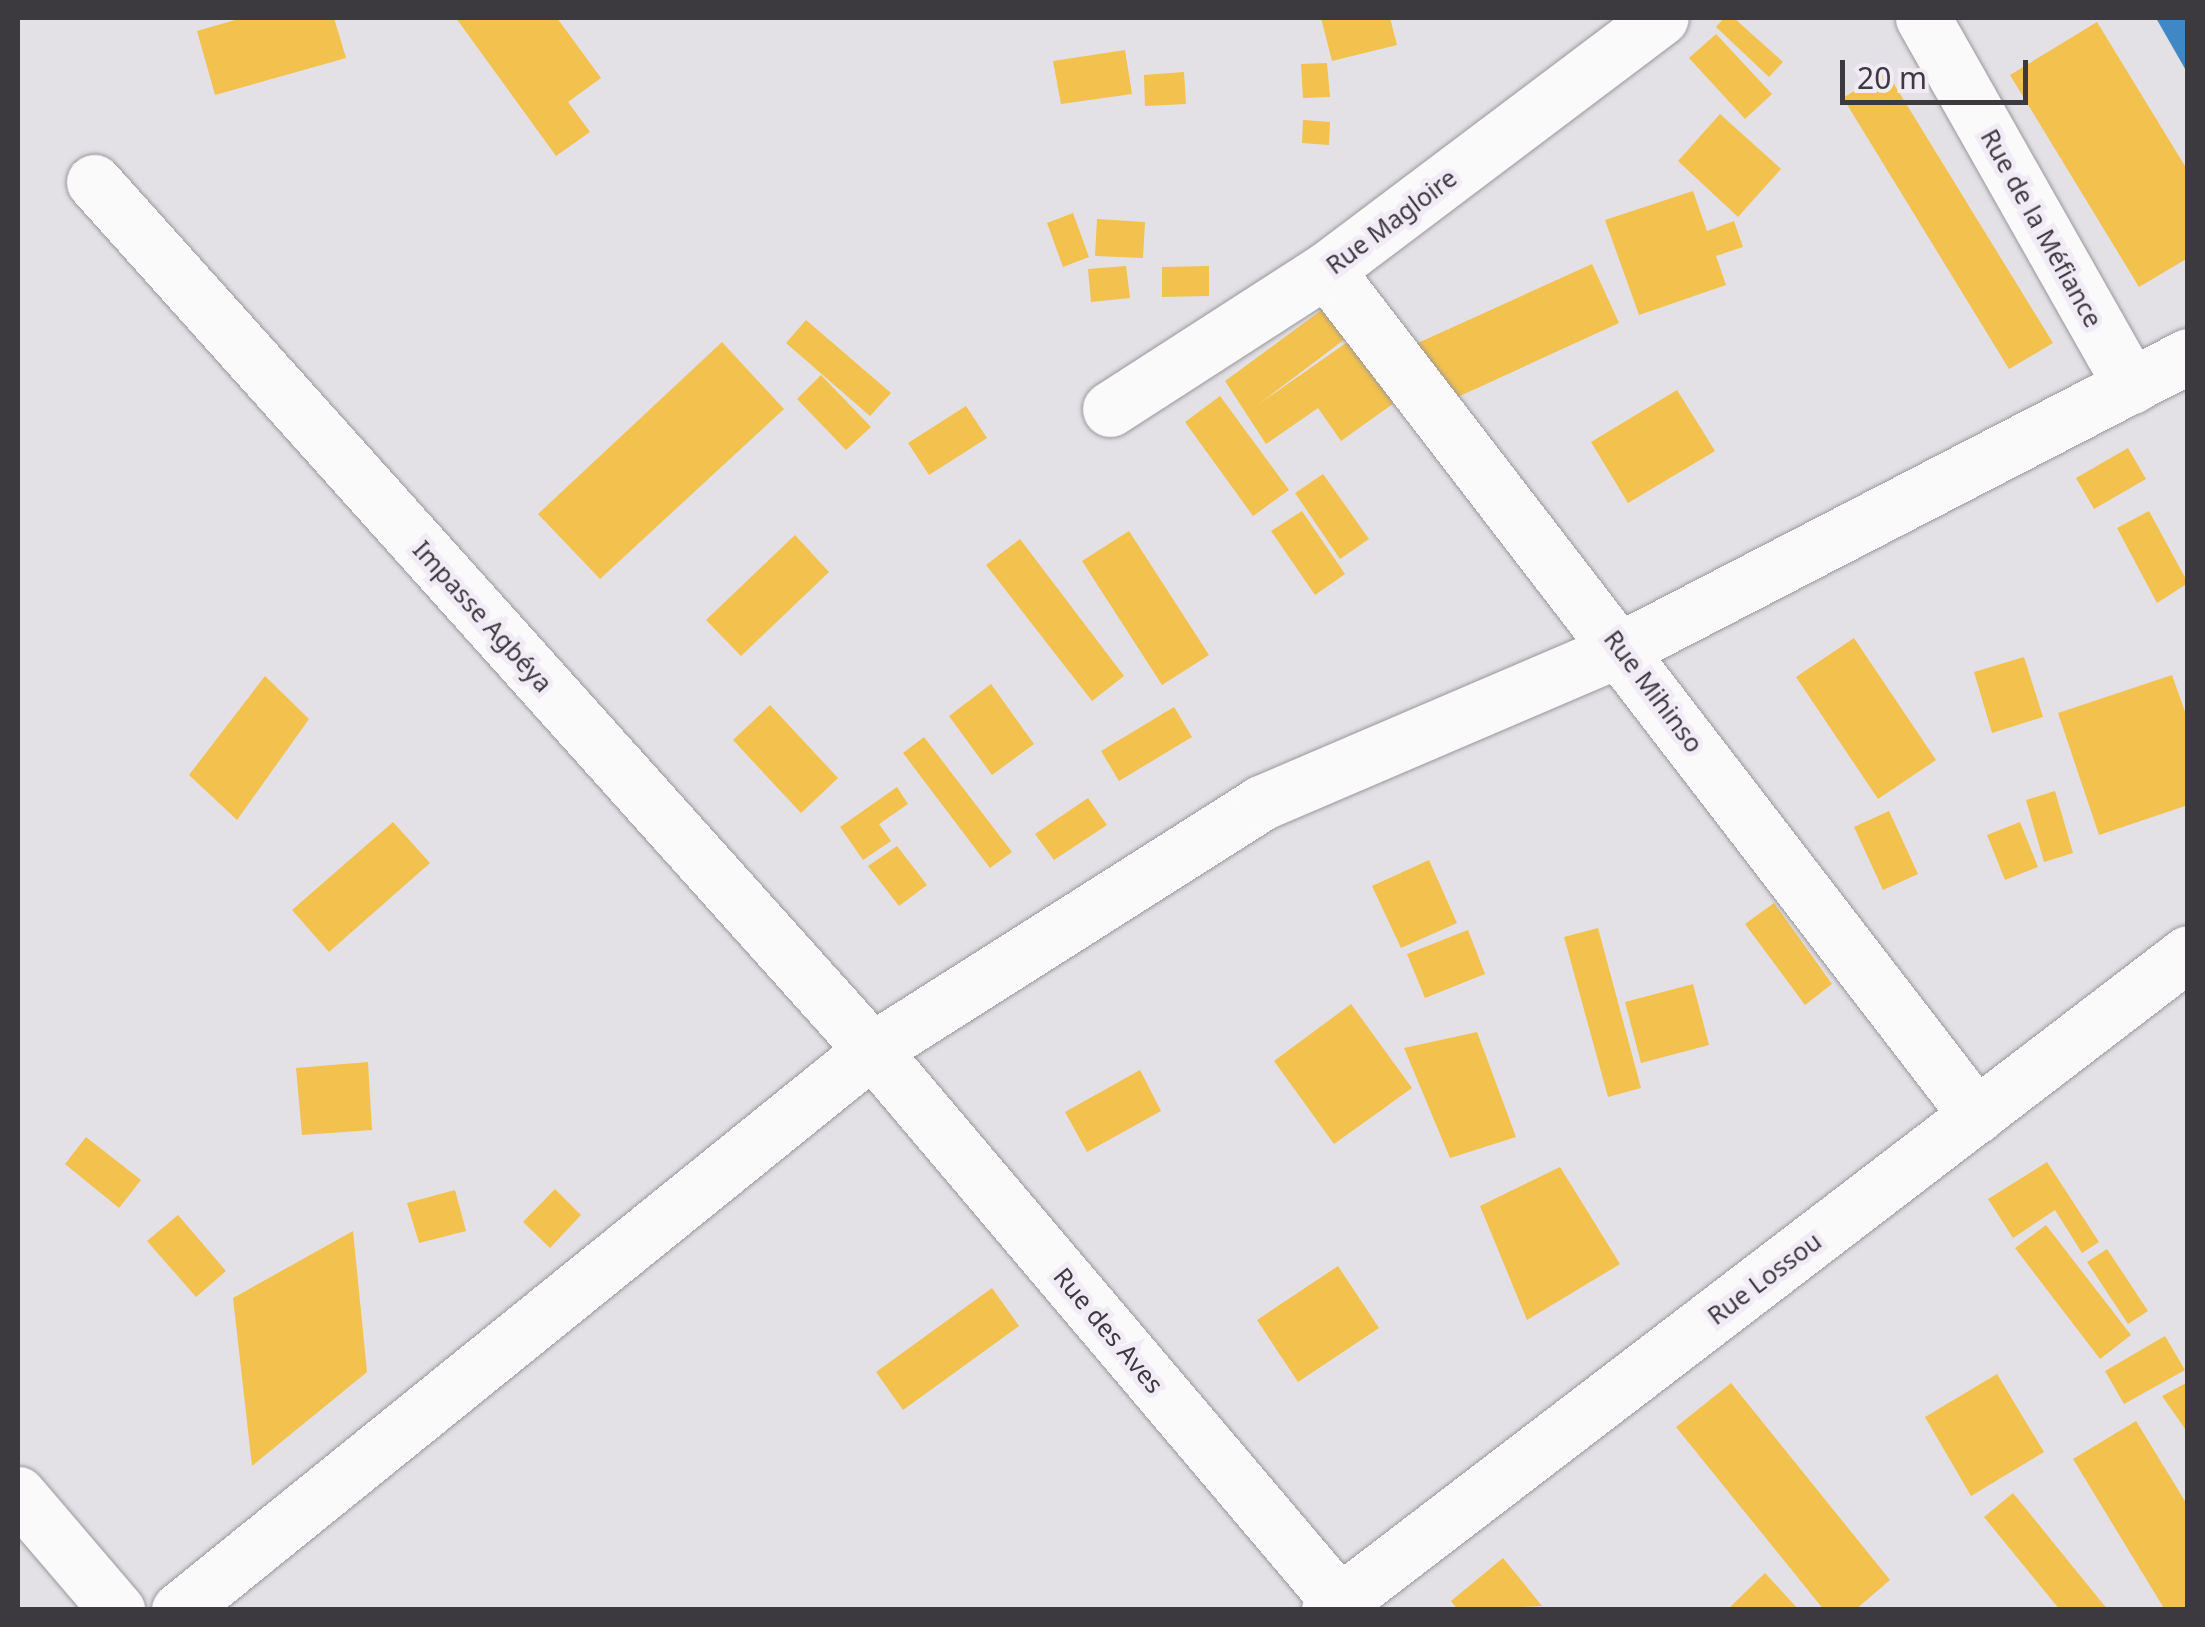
<!DOCTYPE html>
<html>
<head>
<meta charset="utf-8">
<style>
	body { margin:0 }
	#map { position:relative; width:2205px; height:1627px; overflow:hidden; background:#e4e1e6; font-family:"Noto Sans",sans-serif }
	div>[style] { position:absolute }
	.homes>* { inset:0; background:#f2c14e }
	.schools>* { inset:0; background:#3f88c5 }
	.roads { filter:drop-shadow(0 0 2px #99979b) drop-shadow(0 0 2px #99979b) }
	.street>* { height:55px; margin:-27.5px; padding:0 27.5px; transform-origin:27.5px; border-radius:27.5px; background:#fbfafb }
	span { translate:-50% -50%; white-space:nowrap; text-align:center; line-height:1.15; -webkit-text-stroke:10px #f1ebf6; paint-order:stroke }
	.street-label { font-size:25px; color:#3c3a3e }
	.frame { position:absolute; inset:0; border:20px solid #3c3a3e; pointer-events:none }
	.scale { position:absolute; left:1840px; top:60px; width:188px; height:45px; box-sizing:border-box; border:5px solid #3c3a3e; border-top:0; padding-left:12px; font-size:30px; line-height:35px; white-space:nowrap; color:#3c3a3e; -webkit-text-stroke:8px #f1ebf6; paint-order:stroke }
</style>
</head>
<body>
<div id="map">
	<div class="homes">
		<div style="clip-path:polygon(242px 18px,334px 18px,346px 58px,215px 95px,197px 31px)"></div>
		<div style="clip-path:polygon(456px 18px,557px 18px,601px 78px,568px 102px,590px 132px,556px 156px)"></div>
		<div style="clip-path:polygon(1321px 18px,1390px 18px,1397px 45px,1332px 61px)"></div>
		<div style="clip-path:polygon(1724px 18px,1734px 18px,1783px 62px,1769px 77px,1716px 27px)"></div>
		<div style="clip-path:polygon(2097px 22px,2188px 171px,2188px 258px,2139px 287px,2010px 75px)"></div>
		<div style="clip-path:polygon(1716px 34px,1772px 94px,1745px 119px,1689px 58px)"></div>
		<div style="clip-path:polygon(1125px 50px,1132px 94px,1061px 104px,1053px 61px)"></div>
		<div style="clip-path:polygon(1327px 63px,1330px 97px,1303px 98px,1301px 64px)"></div>
		<div style="clip-path:polygon(1886px 71px,2053px 343px,2009px 369px,1843px 98px)"></div>
		<div style="clip-path:polygon(1184px 72px,1186px 104px,1145px 106px,1144px 75px)"></div>
		<div style="clip-path:polygon(1720px 114px,1781px 169px,1738px 217px,1678px 161px)"></div>
		<div style="clip-path:polygon(1303px 120px,1330px 122px,1329px 145px,1302px 143px)"></div>
		<div style="clip-path:polygon(1693px 191px,1707px 231px,1734px 221px,1743px 247px,1716px 256px,1726px 285px,1639px 315px,1605px 220px)"></div>
		<div style="clip-path:polygon(1073px 213px,1089px 257px,1063px 267px,1047px 223px)"></div>
		<div style="clip-path:polygon(1097px 219px,1145px 222px,1143px 258px,1095px 256px)"></div>
		<div style="clip-path:polygon(1592px 264px,1619px 323px,1436px 407px,1409px 347px)"></div>
		<div style="clip-path:polygon(1126px 266px,1130px 298px,1091px 302px,1088px 269px)"></div>
		<div style="clip-path:polygon(1209px 266px,1209px 296px,1162px 297px,1162px 267px)"></div>
		<div style="clip-path:polygon(1323px 309px,1345px 339px,1256px 406px,1349px 341px,1394px 403px,1341px 441px,1318px 408px,1266px 444px,1225px 381px)"></div>
		<div style="clip-path:polygon(806px 320px,891px 393px,870px 416px,786px 343px)"></div>
		<div style="clip-path:polygon(722px 342px,784px 409px,600px 579px,538px 514px)"></div>
		<div style="clip-path:polygon(821px 375px,871px 427px,846px 450px,797px 399px)"></div>
		<div style="clip-path:polygon(1677px 390px,1715px 451px,1628px 503px,1591px 442px)"></div>
		<div style="clip-path:polygon(1220px 396px,1289px 490px,1253px 516px,1185px 422px)"></div>
		<div style="clip-path:polygon(966px 406px,987px 438px,929px 475px,908px 443px)"></div>
		<div style="clip-path:polygon(2128px 448px,2146px 479px,2094px 509px,2076px 478px)"></div>
		<div style="clip-path:polygon(1323px 474px,1369px 539px,1340px 559px,1295px 493px)"></div>
		<div style="clip-path:polygon(1302px 511px,1345px 574px,1315px 595px,1271px 531px)"></div>
		<div style="clip-path:polygon(2149px 511px,2188px 583px,2157px 603px,2117px 528px)"></div>
		<div style="clip-path:polygon(1129px 531px,1209px 655px,1162px 685px,1082px 561px)"></div>
		<div style="clip-path:polygon(795px 535px,829px 572px,741px 656px,706px 620px)"></div>
		<div style="clip-path:polygon(1020px 539px,1124px 676px,1092px 701px,986px 565px)"></div>
		<div style="clip-path:polygon(1854px 638px,1936px 760px,1878px 799px,1796px 677px)"></div>
		<div style="clip-path:polygon(2024px 657px,2043px 717px,1992px 733px,1974px 672px)"></div>
		<div style="clip-path:polygon(2172px 675px,2188px 720px,2188px 805px,2099px 835px,2058px 713px)"></div>
		<div style="clip-path:polygon(265px 676px,309px 719px,237px 820px,189px 775px)"></div>
		<div style="clip-path:polygon(991px 684px,1034px 744px,992px 775px,949px 716px)"></div>
		<div style="clip-path:polygon(770px 705px,838px 778px,801px 813px,733px 740px)"></div>
		<div style="clip-path:polygon(1174px 707px,1192px 737px,1119px 781px,1101px 751px)"></div>
		<div style="clip-path:polygon(924px 737px,1012px 852px,990px 868px,903px 753px)"></div>
		<div style="clip-path:polygon(897px 787px,908px 804px,879px 824px,891px 841px,863px 860px,840px 827px)"></div>
		<div style="clip-path:polygon(2055px 791px,2073px 853px,2044px 862px,2026px 800px)"></div>
		<div style="clip-path:polygon(1088px 798px,1107px 825px,1054px 860px,1035px 834px)"></div>
		<div style="clip-path:polygon(1889px 811px,1918px 874px,1883px 890px,1854px 827px)"></div>
		<div style="clip-path:polygon(393px 822px,430px 863px,329px 952px,292px 910px)"></div>
		<div style="clip-path:polygon(2020px 822px,2038px 867px,2005px 880px,1987px 835px)"></div>
		<div style="clip-path:polygon(897px 846px,927px 885px,899px 906px,868px 866px)"></div>
		<div style="clip-path:polygon(1429px 860px,1457px 923px,1401px 948px,1372px 886px)"></div>
		<div style="clip-path:polygon(1774px 903px,1832px 984px,1805px 1005px,1745px 924px)"></div>
		<div style="clip-path:polygon(1598px 928px,1641px 1088px,1608px 1097px,1564px 937px)"></div>
		<div style="clip-path:polygon(1468px 930px,1485px 974px,1425px 998px,1407px 954px)"></div>
		<div style="clip-path:polygon(1693px 984px,1709px 1045px,1641px 1063px,1625px 1002px)"></div>
		<div style="clip-path:polygon(1351px 1004px,1412px 1088px,1334px 1144px,1274px 1061px)"></div>
		<div style="clip-path:polygon(1477px 1032px,1516px 1137px,1450px 1158px,1404px 1048px)"></div>
		<div style="clip-path:polygon(368px 1062px,372px 1130px,302px 1135px,296px 1068px)"></div>
		<div style="clip-path:polygon(1140px 1070px,1161px 1111px,1087px 1152px,1065px 1112px)"></div>
		<div style="clip-path:polygon(86px 1137px,141px 1180px,119px 1208px,65px 1164px)"></div>
		<div style="clip-path:polygon(2047px 1162px,2099px 1242px,2082px 1253px,2055px 1210px,2013px 1238px,1988px 1199px)"></div>
		<div style="clip-path:polygon(1560px 1167px,1620px 1264px,1527px 1320px,1480px 1206px)"></div>
		<div style="clip-path:polygon(555px 1189px,581px 1215px,550px 1248px,523px 1222px)"></div>
		<div style="clip-path:polygon(455px 1190px,466px 1231px,419px 1243px,407px 1203px)"></div>
		<div style="clip-path:polygon(178px 1215px,226px 1271px,196px 1297px,147px 1241px)"></div>
		<div style="clip-path:polygon(2046px 1225px,2131px 1335px,2100px 1359px,2015px 1248px)"></div>
		<div style="clip-path:polygon(353px 1231px,367px 1372px,252px 1466px,233px 1298px)"></div>
		<div style="clip-path:polygon(2107px 1249px,2148px 1311px,2128px 1324px,2087px 1262px)"></div>
		<div style="clip-path:polygon(1338px 1266px,1379px 1328px,1298px 1382px,1257px 1320px)"></div>
		<div style="clip-path:polygon(992px 1288px,1019px 1326px,903px 1410px,876px 1372px)"></div>
		<div style="clip-path:polygon(2165px 1336px,2185px 1370px,2124px 1404px,2105px 1371px)"></div>
		<div style="clip-path:polygon(1997px 1374px,2044px 1452px,1971px 1496px,1925px 1417px)"></div>
		<div style="clip-path:polygon(2188px 1382px,2188px 1433px,2162px 1396px)"></div>
		<div style="clip-path:polygon(1731px 1383px,1890px 1580px,1855px 1610px,1824px 1610px,1676px 1427px)"></div>
		<div style="clip-path:polygon(2136px 1421px,2188px 1506px,2188px 1610px,2165px 1610px,2073px 1459px)"></div>
		<div style="clip-path:polygon(2013px 1493px,2108px 1610px,2060px 1610px,1984px 1517px)"></div>
		<div style="clip-path:polygon(1503px 1558px,1542px 1606px,1458px 1610px,1451px 1601px)"></div>
		<div style="clip-path:polygon(1765px 1573px,1799px 1610px,1727px 1610px)"></div>
	</div>
	<div class="schools">
		<div style="clip-path:polygon(2156px 18px,2188px 18px,2188px 74px)"></div>
	</div>
	<div class="roads">
		<div class="street">
			<div style="left:1923px;top:18px;width:423px;rotate:60.5deg"></div>
			<div style="left:94px;top:182px;width:1166px;rotate:48.13deg"></div>
			<div style="left:872px;top:1050px;width:734px;rotate:49.75deg"></div>
			<div style="left:1326px;top:270px;width:1067px;rotate:52.42deg"></div>
			<div style="left:1110px;top:409px;width:257px;rotate:-32.8deg"></div>
			<div style="left:1326px;top:270px;width:419px;rotate:-37deg"></div>
			<div style="left:18px;top:1494px;width:153px;rotate:49.5deg"></div>
			<div style="left:179px;top:1610px;width:891px;rotate:-38.94deg"></div>
			<div style="left:872px;top:1050px;width:461px;rotate:-32.4deg"></div>
			<div style="left:1261px;top:803px;width:394px;rotate:-23.2deg"></div>
			<div style="left:1623px;top:648px;width:636px;rotate:-27.33deg"></div>
			<div style="left:1329px;top:1610px;width:1081px;rotate:-37.41deg"></div>
		</div>
	</div>
	<div class="street-label">
		<span style="left:1391px;top:221px;rotate:-37deg">Rue Magloire</span>
		<span style="left:2042px;top:228px;rotate:61deg">Rue de la Méfiance</span>
		<span style="left:483px;top:616px;rotate:48deg">Impasse Agbéya</span>
		<span style="left:1654px;top:691px;rotate:53deg">Rue Mihinso</span>
		<span style="left:1764px;top:1278px;rotate:-37deg">Rue Lossou</span>
		<span style="left:1109px;top:1330px;rotate:50deg">Rue des Aves</span>
	</div>
	<div class="frame"></div>
	<div class="scale">20 m</div>
</div>
</body>
</html>
